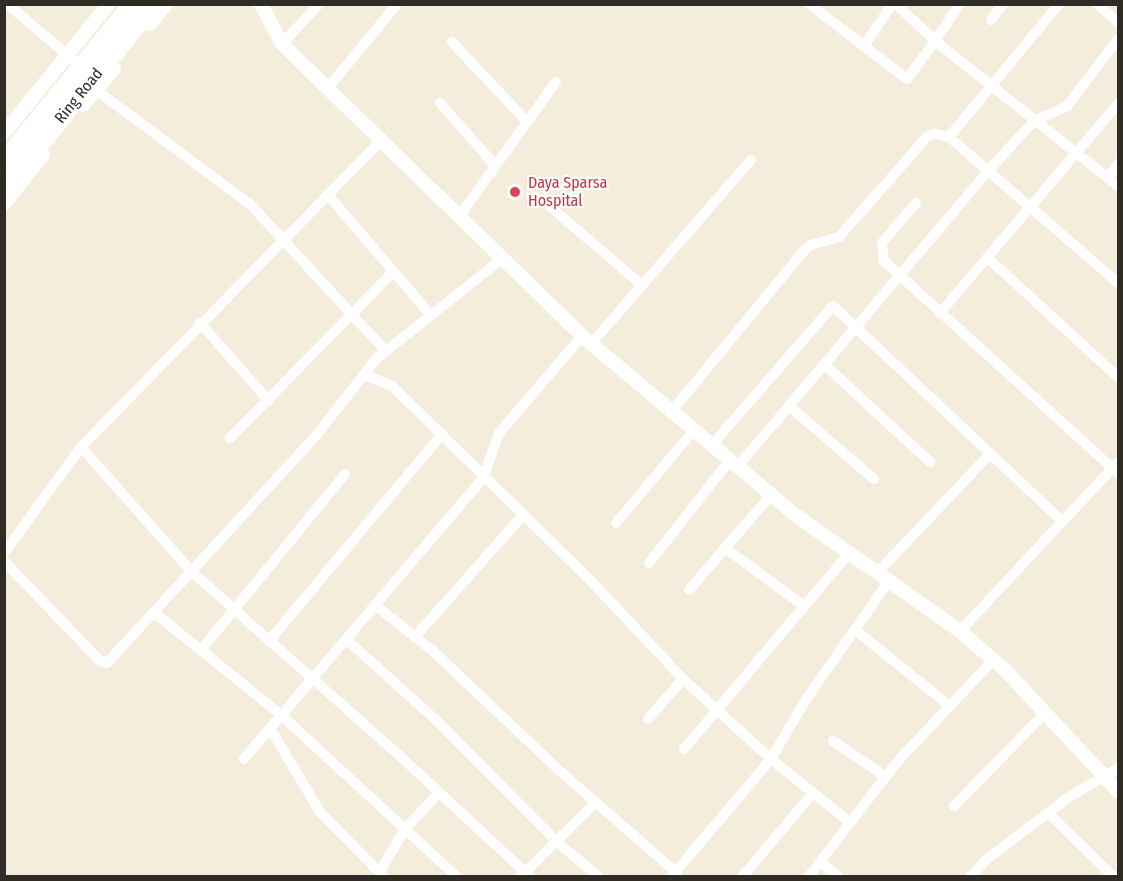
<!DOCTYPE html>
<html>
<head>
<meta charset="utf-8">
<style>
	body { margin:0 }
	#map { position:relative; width:1123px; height:881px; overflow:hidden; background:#f4eddc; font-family:"Fira Sans Condensed",sans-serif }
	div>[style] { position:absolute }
	.minor>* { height:10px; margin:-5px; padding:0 5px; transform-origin:5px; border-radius:5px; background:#fff }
	.tertiary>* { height:14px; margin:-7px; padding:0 7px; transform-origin:7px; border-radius:7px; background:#fff }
	.trunk>* { height:18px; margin:-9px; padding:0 9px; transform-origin:9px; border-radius:9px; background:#fff }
	.dots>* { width:16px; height:16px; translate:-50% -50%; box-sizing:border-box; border:3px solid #fff; border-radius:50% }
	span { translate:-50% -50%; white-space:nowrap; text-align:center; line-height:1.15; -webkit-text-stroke:4.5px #fff; paint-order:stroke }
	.street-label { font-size:16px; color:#2f2c26 }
	.health-label { font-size:16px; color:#be3a42 }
	.left { translate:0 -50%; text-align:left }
	.frame { position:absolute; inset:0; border:6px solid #2f2c26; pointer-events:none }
</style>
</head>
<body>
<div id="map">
	<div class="minor">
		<div style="left:7px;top:4px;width:97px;rotate:40deg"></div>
		<div style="left:809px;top:4px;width:123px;rotate:37.4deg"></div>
		<div style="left:907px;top:79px;width:47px;rotate:-53.6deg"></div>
		<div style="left:935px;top:41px;width:233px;rotate:38.4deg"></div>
		<div style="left:896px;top:4px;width:54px;rotate:43.5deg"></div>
		<div style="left:935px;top:41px;width:45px;rotate:-56deg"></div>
		<div style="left:1097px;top:4px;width:28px;rotate:41deg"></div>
		<div style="left:991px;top:20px;width:20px;rotate:-53deg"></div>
		<div style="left:452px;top:42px;width:110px;rotate:46.8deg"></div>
		<div style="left:282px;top:44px;width:54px;rotate:-47.2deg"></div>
		<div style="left:864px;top:46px;width:50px;rotate:-56.3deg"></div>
		<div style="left:92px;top:87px;width:198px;rotate:36.6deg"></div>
		<div style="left:251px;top:205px;width:197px;rotate:47.3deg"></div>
		<div style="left:328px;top:88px;width:109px;rotate:-50.6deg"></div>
		<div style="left:440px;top:103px;width:83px;rotate:48.4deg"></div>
		<div style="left:949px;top:137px;width:173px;rotate:-50.4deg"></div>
		<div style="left:1108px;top:177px;width:16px;rotate:-52deg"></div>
		<div style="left:328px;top:195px;width:158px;rotate:49.4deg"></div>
		<div style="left:916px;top:203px;width:52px;rotate:130.4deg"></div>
		<div style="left:882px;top:243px;width:18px;rotate:84deg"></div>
		<div style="left:884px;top:261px;width:316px;rotate:42.2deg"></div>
		<div style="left:547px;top:204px;width:125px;rotate:40.5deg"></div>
		<div style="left:460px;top:215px;width:164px;rotate:-54.2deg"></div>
		<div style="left:989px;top:259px;width:175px;rotate:42.5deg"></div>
		<div style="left:940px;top:313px;width:275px;rotate:-49.6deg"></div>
		<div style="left:200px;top:323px;width:104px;rotate:48.5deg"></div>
		<div style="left:591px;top:344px;width:244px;rotate:-49deg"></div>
		<div style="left:825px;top:365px;width:143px;rotate:42.7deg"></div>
		<div style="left:365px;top:375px;width:29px;rotate:22deg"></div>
		<div style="left:392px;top:386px;width:280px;rotate:44.4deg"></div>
		<div style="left:592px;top:582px;width:133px;rotate:46.8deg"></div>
		<div style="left:683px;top:679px;width:119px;rotate:42.3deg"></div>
		<div style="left:771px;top:759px;width:102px;rotate:38.7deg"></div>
		<div style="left:789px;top:406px;width:112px;rotate:40.7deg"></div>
		<div style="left:671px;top:412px;width:207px;rotate:-50.5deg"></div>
		<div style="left:803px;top:252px;width:11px;rotate:-41deg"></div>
		<div style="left:811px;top:245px;width:29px;rotate:-16deg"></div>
		<div style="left:839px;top:237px;width:133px;rotate:-48.7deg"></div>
		<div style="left:927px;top:137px;width:8px;rotate:-23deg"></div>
		<div style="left:934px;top:134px;width:15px;rotate:11deg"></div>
		<div style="left:949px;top:137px;width:223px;rotate:40.8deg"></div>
		<div style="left:230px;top:438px;width:233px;rotate:-45.5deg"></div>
		<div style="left:712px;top:445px;width:184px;rotate:-49deg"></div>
		<div style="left:833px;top:306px;width:314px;rotate:43.2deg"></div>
		<div style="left:81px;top:447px;width:167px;rotate:48.4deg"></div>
		<div style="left:192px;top:572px;width:278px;rotate:41.5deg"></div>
		<div style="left:400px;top:756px;width:176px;rotate:42.9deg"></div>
		<div style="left:738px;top:466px;width:385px;rotate:-49.7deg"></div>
		<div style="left:987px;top:172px;width:69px;rotate:-47.3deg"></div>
		<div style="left:1034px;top:121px;width:36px;rotate:-24deg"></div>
		<div style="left:1067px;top:106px;width:84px;rotate:-52.7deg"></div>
		<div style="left:616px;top:523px;width:121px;rotate:-50deg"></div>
		<div style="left:725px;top:548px;width:98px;rotate:36.3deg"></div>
		<div style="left:4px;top:553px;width:131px;rotate:-54deg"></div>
		<div style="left:81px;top:447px;width:430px;rotate:-45.6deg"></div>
		<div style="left:4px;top:561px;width:139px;rotate:46.2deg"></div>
		<div style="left:100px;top:661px;width:7px;rotate:16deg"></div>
		<div style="left:107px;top:663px;width:309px;rotate:-47.4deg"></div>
		<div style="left:316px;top:436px;width:98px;rotate:-52.1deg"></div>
		<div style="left:376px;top:359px;width:162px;rotate:-38.5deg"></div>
		<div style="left:649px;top:563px;width:131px;rotate:-51.8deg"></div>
		<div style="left:877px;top:573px;width:163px;rotate:-46.5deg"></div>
		<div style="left:689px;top:590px;width:125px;rotate:-49.2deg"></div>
		<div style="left:375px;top:605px;width:74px;rotate:38.4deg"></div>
		<div style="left:433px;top:651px;width:179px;rotate:43.4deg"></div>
		<div style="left:563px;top:774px;width:150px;rotate:40.9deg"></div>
		<div style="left:156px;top:614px;width:161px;rotate:38.9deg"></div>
		<div style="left:281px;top:715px;width:238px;rotate:42.6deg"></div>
		<div style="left:855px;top:630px;width:122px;rotate:38.7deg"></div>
		<div style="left:960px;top:631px;width:231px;rotate:-46.9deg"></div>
		<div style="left:415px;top:637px;width:163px;rotate:-48.5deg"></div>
		<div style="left:346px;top:639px;width:122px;rotate:42deg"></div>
		<div style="left:437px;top:721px;width:170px;rotate:45.2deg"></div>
		<div style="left:557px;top:842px;width:53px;rotate:39.7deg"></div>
		<div style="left:269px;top:641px;width:270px;rotate:-50.1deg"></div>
		<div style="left:201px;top:650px;width:227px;rotate:-50.7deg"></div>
		<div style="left:648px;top:719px;width:53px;rotate:-48.8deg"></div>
		<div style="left:270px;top:728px;width:98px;rotate:59.2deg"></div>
		<div style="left:320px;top:812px;width:90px;rotate:45.5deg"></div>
		<div style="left:833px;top:741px;width:64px;rotate:34.2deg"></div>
		<div style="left:684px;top:749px;width:256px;rotate:-49.9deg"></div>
		<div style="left:244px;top:759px;width:356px;rotate:-49.6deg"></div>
		<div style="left:475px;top:488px;width:15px;rotate:-53deg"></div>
		<div style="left:484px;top:476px;width:46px;rotate:-70.8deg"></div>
		<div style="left:499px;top:433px;width:128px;rotate:-49.4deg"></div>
		<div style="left:954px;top:806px;width:130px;rotate:-45.6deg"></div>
		<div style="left:1048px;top:813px;width:91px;rotate:44.1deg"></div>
		<div style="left:821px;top:863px;width:21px;rotate:37deg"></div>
		<div style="left:379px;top:873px;width:51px;rotate:-59.4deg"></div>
		<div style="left:405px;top:829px;width:50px;rotate:-46.6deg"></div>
		<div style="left:521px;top:876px;width:104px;rotate:-44.6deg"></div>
		<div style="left:672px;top:876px;width:153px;rotate:-49.8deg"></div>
		<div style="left:771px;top:759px;width:71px;rotate:-59.5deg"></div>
		<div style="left:807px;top:698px;width:143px;rotate:-55deg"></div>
		<div style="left:743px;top:876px;width:109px;rotate:-49.9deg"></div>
		<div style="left:809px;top:876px;width:144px;rotate:-52.3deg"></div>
		<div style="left:897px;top:762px;width:140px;rotate:-46.7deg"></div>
		<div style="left:971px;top:876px;width:23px;rotate:-47deg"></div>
		<div style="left:987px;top:859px;width:99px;rotate:-37.2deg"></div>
		<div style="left:1066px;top:799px;width:61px;rotate:-30.8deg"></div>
	</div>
	<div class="tertiary">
		<div style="left:261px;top:4px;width:45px;rotate:62.3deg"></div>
		<div style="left:282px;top:44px;width:419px;rotate:44.2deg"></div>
		<div style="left:582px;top:336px;width:277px;rotate:40deg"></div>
		<div style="left:794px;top:514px;width:203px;rotate:35.2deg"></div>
		<div style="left:960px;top:631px;width:60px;rotate:40.9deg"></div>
		<div style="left:1005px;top:670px;width:166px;rotate:47deg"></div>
		<div style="left:150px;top:24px;width:26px;rotate:-51deg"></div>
		<div style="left:83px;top:105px;width:48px;rotate:-49.3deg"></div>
		<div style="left:4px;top:133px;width:166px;rotate:-50.9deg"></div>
		<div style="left:4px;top:204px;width:63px;rotate:-51.5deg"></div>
	</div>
	<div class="trunk">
		<div style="left:4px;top:161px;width:203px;rotate:-50.8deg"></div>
		<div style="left:4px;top:189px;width:239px;rotate:-50.8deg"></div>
	</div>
	<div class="dots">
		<div style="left:515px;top:192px;background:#e0444e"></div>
	</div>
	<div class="street-label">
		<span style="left:79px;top:96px;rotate:-51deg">Ring Road</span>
	</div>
	<div class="health-label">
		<span class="left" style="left:528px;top:192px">Daya Sparsa<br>Hospital</span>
	</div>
	<div class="frame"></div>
</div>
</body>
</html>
